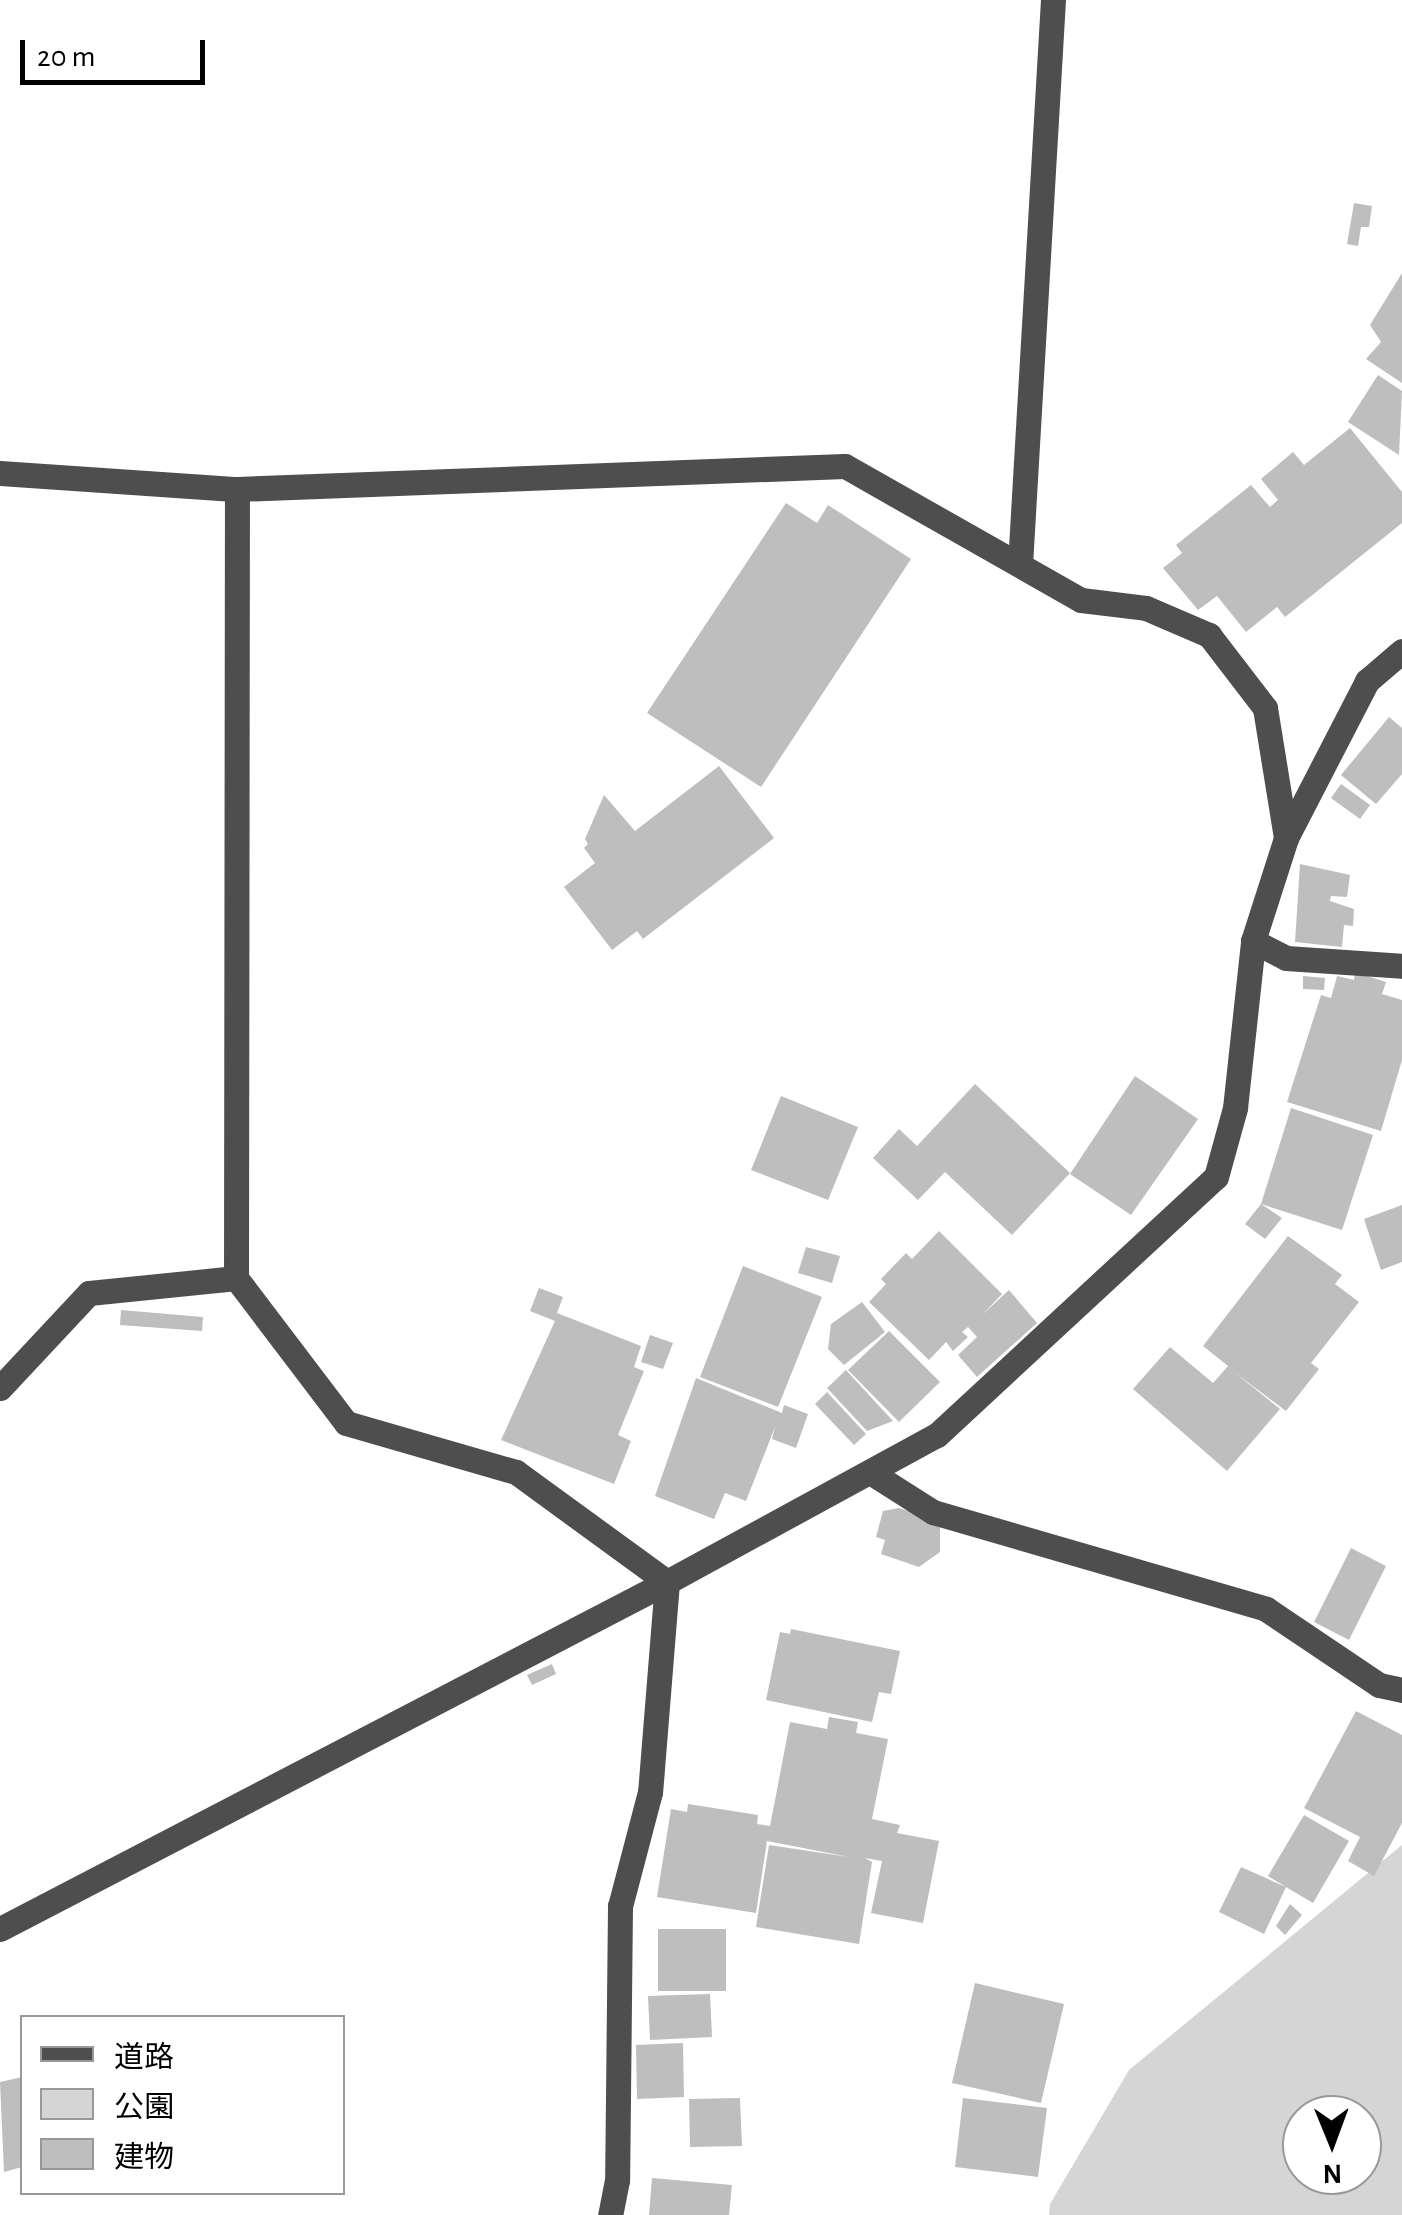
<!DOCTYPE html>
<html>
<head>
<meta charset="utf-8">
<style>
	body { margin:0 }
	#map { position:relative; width:1402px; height:2215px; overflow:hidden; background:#fff; font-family:"Alegreya Sans","Noto Sans JP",sans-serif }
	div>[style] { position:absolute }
	.green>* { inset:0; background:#d5d5d5 }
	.building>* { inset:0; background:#bebebe }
	.minor>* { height:25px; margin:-12.5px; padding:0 12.5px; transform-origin:12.5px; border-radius:12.5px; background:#4e4e4e }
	span { translate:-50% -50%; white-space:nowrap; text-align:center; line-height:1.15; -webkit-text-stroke:8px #fff; paint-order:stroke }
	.legend { position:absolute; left:20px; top:2015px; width:325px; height:180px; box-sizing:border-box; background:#fff; border:2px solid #999; margin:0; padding:12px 18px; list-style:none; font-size:30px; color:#000 }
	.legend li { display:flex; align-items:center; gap:20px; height:50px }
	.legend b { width:50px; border:2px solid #999 }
	.north { position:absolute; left:1282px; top:2095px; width:100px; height:100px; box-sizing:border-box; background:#fff; border:2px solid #999; border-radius:50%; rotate:179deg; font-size:28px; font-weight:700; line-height:40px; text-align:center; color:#000 }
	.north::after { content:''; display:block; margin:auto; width:35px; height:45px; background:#000; clip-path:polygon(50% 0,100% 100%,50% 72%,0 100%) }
	.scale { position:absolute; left:20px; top:40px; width:185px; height:45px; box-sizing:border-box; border:5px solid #000; border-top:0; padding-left:12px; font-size:30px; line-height:35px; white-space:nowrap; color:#000; -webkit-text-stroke:8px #fff; paint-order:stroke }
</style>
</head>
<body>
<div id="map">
	<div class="green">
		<div style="clip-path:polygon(evenodd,1402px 1845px,1402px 2215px,1049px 2215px,1050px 2204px,1129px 2070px,1402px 1845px,1302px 2115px,1362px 2115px,1362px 2175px,1302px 2175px,1302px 2115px)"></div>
	</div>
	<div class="building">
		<div style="clip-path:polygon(1354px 203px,1372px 206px,1369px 227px,1361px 227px,1358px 246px,1347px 244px)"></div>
		<div style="clip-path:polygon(1402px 273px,1402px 383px,1366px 359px,1381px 342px,1370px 325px)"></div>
		<div style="clip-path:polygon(1378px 375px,1402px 391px,1399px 455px,1348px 422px)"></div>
		<div style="clip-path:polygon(1350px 428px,1402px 492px,1402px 523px,1285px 617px,1277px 607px,1246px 632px,1217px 596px,1198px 610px,1163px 568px,1182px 553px,1176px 545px,1251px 485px,1270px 507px,1278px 500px,1261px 479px,1293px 452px,1304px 465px)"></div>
		<div style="clip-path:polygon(786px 503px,817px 523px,828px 505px,911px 559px,761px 787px,647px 713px)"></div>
		<div style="clip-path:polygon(1389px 717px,1402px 728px,1402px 774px,1376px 804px,1341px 775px)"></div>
		<div style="clip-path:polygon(719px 766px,774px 838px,643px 939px,637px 931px,612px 950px,564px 887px,595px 863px,584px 848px,588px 844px,585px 839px,604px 795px,635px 831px)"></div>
		<div style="clip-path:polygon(1341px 784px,1370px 805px,1360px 819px,1331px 798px)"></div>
		<div style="clip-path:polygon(1300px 864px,1350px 875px,1347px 897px,1331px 896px,1330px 901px,1354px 909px,1353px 926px,1344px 925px,1342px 947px,1295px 942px)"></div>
		<div style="clip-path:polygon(1355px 972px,1386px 982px,1382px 994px,1402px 1000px,1402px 1060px,1381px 1131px,1287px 1102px,1321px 995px,1331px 998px,1337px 976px,1354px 980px)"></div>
		<div style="clip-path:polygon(1303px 976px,1325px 978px,1324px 990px,1303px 989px)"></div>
		<div style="clip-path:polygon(1135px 1076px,1198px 1119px,1131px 1215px,1070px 1174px)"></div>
		<div style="clip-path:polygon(975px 1084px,1070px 1173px,1012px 1235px,945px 1172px,918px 1200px,873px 1158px,899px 1129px,917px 1146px)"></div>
		<div style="clip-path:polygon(781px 1096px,858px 1127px,828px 1200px,751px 1170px)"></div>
		<div style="clip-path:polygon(1291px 1108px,1373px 1135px,1342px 1230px,1261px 1204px,1282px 1218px,1265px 1239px,1245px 1224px,1261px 1204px)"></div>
		<div style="clip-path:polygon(1402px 1205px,1402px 1262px,1381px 1270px,1364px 1219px)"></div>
		<div style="clip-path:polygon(939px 1231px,1002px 1294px,982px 1315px,1009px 1290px,1037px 1323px,977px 1377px,958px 1355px,977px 1337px,968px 1327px,962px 1332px,968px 1337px,953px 1351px,946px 1342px,929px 1360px,869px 1302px,886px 1284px,881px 1279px,906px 1253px,912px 1259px)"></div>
		<div style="clip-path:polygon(1288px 1236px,1342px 1275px,1335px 1284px,1359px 1302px,1311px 1363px,1319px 1369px,1286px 1411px,1234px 1372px,1280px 1409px,1227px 1471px,1133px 1389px,1170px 1347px,1213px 1383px,1228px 1366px,1203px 1346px)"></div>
		<div style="clip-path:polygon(806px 1247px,840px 1256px,832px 1283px,798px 1273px)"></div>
		<div style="clip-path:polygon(743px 1266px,822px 1297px,778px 1407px,700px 1377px)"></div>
		<div style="clip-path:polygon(539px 1288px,563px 1297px,557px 1313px,641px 1346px,634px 1367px,644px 1371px,618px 1435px,631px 1441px,614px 1484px,501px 1440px,555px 1321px,530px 1311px)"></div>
		<div style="clip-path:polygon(862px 1302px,885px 1332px,844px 1365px,828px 1349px,831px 1324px)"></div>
		<div style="clip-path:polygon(121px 1310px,203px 1317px,202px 1331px,120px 1325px)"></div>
		<div style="clip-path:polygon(889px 1331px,940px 1382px,899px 1422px,848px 1370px)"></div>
		<div style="clip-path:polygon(650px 1335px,673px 1343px,663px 1369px,641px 1362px)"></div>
		<div style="clip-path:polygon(846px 1370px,893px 1421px,867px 1431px,827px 1388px)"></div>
		<div style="clip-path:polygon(696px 1378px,782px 1413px,784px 1405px,808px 1414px,796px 1448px,772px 1439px,775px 1427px,746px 1501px,725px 1493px,714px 1519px,655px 1496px)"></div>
		<div style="clip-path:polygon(827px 1392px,866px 1434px,854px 1445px,815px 1404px)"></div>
		<div style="clip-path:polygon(899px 1508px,940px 1521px,940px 1552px,919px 1567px,881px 1554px,885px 1540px,876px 1537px,883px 1511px)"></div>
		<div style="clip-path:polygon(1351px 1548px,1386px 1566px,1349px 1640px,1314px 1622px)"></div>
		<div style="clip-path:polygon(791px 1629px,900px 1651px,891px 1694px,879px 1692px,872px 1722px,766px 1700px,780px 1632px,790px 1634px)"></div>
		<div style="clip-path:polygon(552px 1664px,556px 1674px,532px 1685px,527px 1675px)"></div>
		<div style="clip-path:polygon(1356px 1711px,1402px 1735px,1402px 1823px,1374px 1876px,1348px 1861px,1360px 1837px,1304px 1808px)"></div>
		<div style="clip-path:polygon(829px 1717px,858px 1722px,856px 1733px,888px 1739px,872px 1819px,900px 1825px,897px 1833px,939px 1841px,923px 1923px,871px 1913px,882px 1861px,865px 1858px,872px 1862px,859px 1944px,756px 1927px,769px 1845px,849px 1857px,767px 1841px,756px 1913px,657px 1897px,671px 1809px,687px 1812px,688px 1804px,758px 1815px,757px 1824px,770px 1826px,790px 1722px,827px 1729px)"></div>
		<div style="clip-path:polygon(1304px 1815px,1349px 1841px,1313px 1903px,1286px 1887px,1264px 1934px,1219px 1912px,1241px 1867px,1286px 1887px,1268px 1876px)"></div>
		<div style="clip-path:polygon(1290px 1904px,1302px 1915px,1285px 1935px,1276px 1926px)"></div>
		<div style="clip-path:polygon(658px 1929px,726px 1929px,726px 1991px,658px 1991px)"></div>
		<div style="clip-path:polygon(975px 1983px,1064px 2004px,1041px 2103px,952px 2083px)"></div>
		<div style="clip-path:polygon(710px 1994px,712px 2037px,650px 2040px,648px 1996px)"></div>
		<div style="clip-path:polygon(683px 2043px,684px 2097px,637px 2099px,636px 2045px)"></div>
		<div style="clip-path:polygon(22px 2077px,22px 2167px,4px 2172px,0 2082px)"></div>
		<div style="clip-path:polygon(740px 2098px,742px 2146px,690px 2147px,689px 2099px)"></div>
		<div style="clip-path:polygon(963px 2098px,1047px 2108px,1038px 2177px,955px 2167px)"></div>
		<div style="clip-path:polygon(652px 2178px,732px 2185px,729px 2215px,649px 2215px)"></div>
	</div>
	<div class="minor">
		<div style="left:0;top:473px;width:238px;rotate:3.9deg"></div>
		<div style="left:237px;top:489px;width:608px;rotate:-2.17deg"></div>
		<div style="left:845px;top:466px;width:271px;rotate:29.6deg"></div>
		<div style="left:1081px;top:600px;width:65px;rotate:7deg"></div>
		<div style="left:1146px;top:608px;width:69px;rotate:23.2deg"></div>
		<div style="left:1209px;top:635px;width:92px;rotate:52.5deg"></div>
		<div style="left:1265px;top:708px;width:132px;rotate:80.8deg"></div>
		<div style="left:1020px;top:565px;width:566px;rotate:-86.66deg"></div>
		<div style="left:1253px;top:941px;width:37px;rotate:27deg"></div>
		<div style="left:1286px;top:958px;width:116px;rotate:3.9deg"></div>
		<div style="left:236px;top:1278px;width:182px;rotate:52.8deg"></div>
		<div style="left:346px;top:1423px;width:177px;rotate:16.1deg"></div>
		<div style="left:516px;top:1472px;width:187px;rotate:36.1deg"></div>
		<div style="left:667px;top:1582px;width:211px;rotate:94.6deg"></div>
		<div style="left:650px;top:1792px;width:118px;rotate:104.7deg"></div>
		<div style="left:620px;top:1906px;width:274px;rotate:90.6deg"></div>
		<div style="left:617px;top:2180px;width:36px;rotate:101deg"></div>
		<div style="left:0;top:1388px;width:130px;rotate:-46.9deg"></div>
		<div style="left:89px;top:1293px;width:148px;rotate:-5.8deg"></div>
		<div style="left:236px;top:1278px;width:789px;rotate:-89.93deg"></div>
		<div style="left:870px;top:1472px;width:75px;rotate:32.4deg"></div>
		<div style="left:933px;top:1512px;width:347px;rotate:16.2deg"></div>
		<div style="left:1266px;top:1609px;width:136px;rotate:33.9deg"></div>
		<div style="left:1379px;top:1685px;width:24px;rotate:12deg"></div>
		<div style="left:0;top:1929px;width:752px;rotate:-27.49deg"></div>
		<div style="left:667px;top:1582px;width:307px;rotate:-28.6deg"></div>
		<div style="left:937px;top:1435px;width:380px;rotate:-42.8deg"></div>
		<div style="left:1216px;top:1177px;width:72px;rotate:-74.6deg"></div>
		<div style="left:1235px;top:1108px;width:168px;rotate:-83.8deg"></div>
		<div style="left:1253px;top:941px;width:108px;rotate:-72.2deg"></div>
		<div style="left:1286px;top:838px;width:177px;rotate:-62.7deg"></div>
		<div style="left:1367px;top:681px;width:46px;rotate:-40.6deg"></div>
	</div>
	<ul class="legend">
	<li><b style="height:12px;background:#4e4e4e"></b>道路</li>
	<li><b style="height:28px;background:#d5d5d5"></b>公園</li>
	<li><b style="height:28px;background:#bebebe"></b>建物</li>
	</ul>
	<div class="north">N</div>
	<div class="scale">20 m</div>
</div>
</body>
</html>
